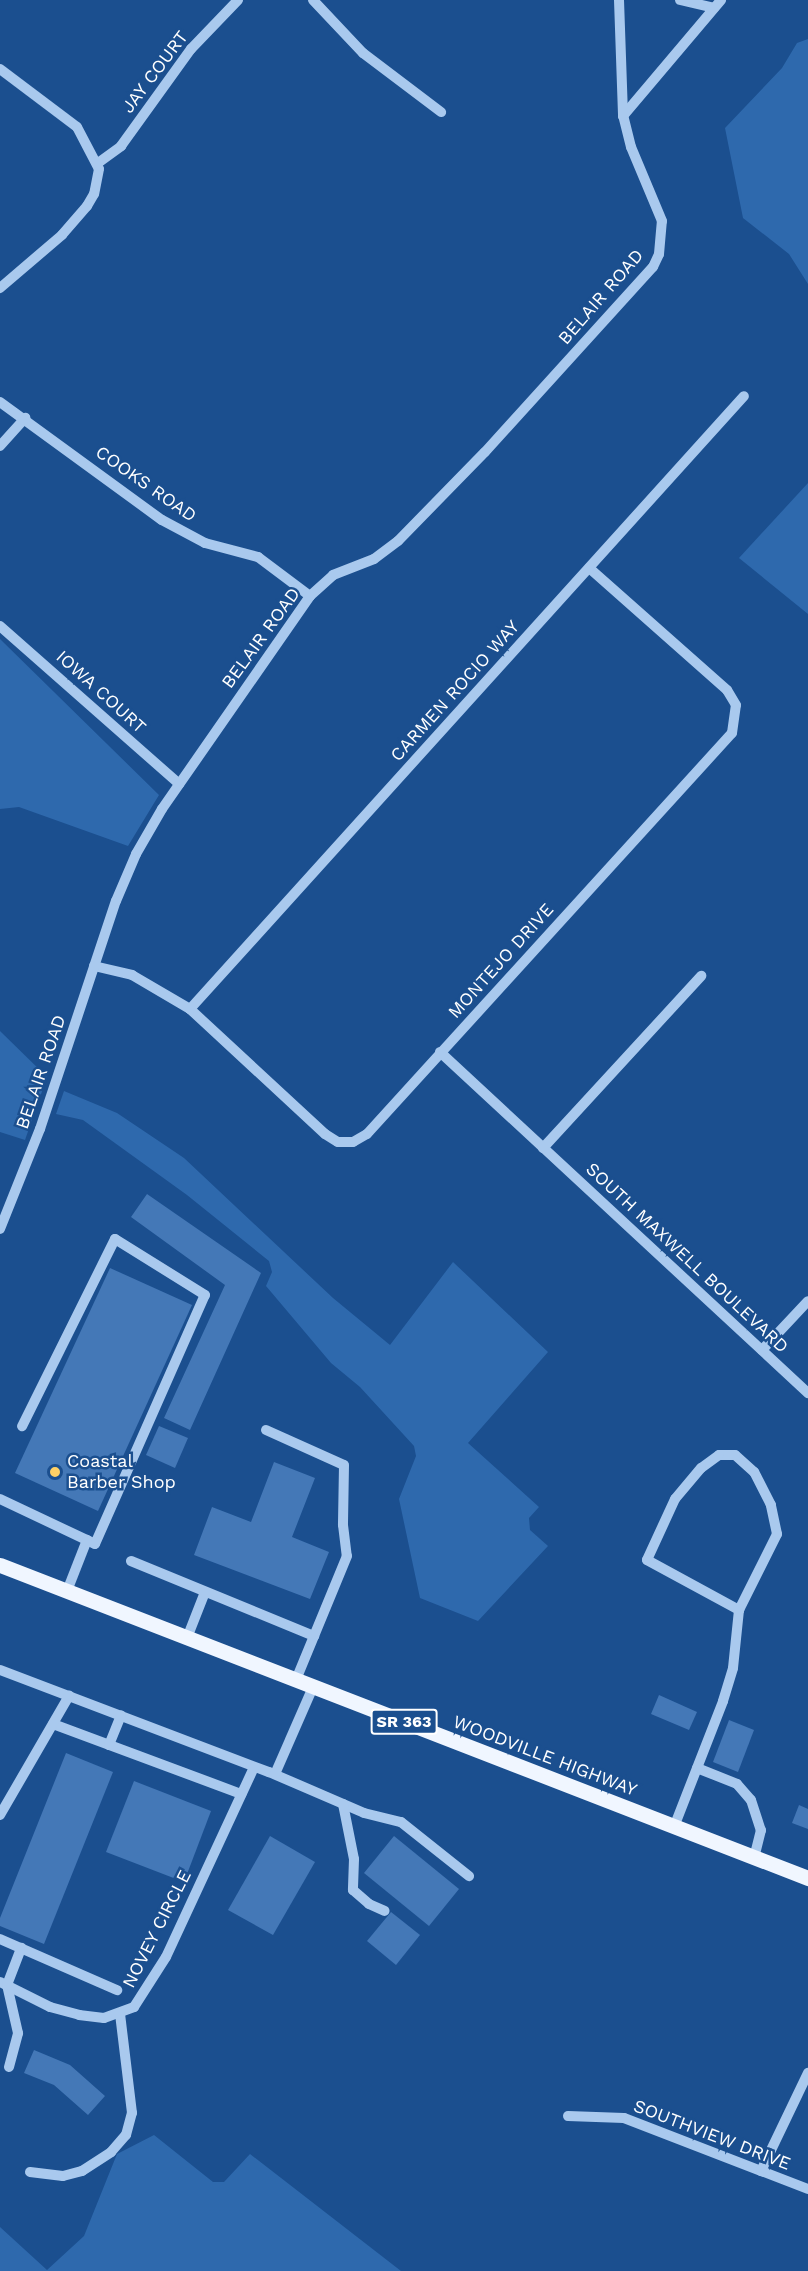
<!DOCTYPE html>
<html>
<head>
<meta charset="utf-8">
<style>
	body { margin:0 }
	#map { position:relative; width:808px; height:2271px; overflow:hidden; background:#1b4f8f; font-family:"Work Sans",sans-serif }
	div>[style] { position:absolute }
	.green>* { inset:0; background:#2e69ad }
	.building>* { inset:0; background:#4478b7 }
	.minor>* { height:10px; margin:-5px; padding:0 5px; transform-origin:5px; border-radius:5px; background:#a9c9ee }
	.major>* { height:15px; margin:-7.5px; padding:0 7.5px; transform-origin:7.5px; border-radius:7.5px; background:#f0f6ff }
	.dots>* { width:16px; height:16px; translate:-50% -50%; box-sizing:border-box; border:3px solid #1b4f8f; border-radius:50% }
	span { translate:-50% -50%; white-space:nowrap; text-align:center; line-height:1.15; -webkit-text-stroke:5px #1b4f8f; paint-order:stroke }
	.shield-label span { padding:2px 4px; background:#1b4f8f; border:2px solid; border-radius:4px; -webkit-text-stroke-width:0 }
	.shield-label { font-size:16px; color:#fff; font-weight:700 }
	.street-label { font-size:18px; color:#fff }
	.poi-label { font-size:18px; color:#fff }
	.left { translate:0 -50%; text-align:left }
</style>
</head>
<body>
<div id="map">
	<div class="green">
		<div style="clip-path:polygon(808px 39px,808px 284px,789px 254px,743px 218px,725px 128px,782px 68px,797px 43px)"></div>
		<div style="clip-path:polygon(808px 483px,808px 614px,739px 558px)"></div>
		<div style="clip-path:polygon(0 639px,159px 795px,128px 846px,19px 807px,0 809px)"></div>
		<div style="clip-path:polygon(0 1031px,47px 1077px,25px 1140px,0 1132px)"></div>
		<div style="clip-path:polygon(64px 1091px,117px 1113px,184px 1158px,333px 1298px,390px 1345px,453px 1262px,548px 1352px,468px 1443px,539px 1507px,529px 1518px,530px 1530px,548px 1546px,478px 1621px,420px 1598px,399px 1499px,416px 1456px,414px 1446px,360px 1387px,331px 1363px,266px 1286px,272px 1272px,269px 1261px,187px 1195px,83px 1120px,56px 1114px)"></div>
		<div style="clip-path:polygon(154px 2135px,213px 2182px,224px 2182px,250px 2154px,401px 2271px,0 2271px,0 2227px,47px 2270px,84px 2236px,117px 2154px)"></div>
	</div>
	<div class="building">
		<div style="clip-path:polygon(147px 1194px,261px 1273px,190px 1430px,164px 1418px,225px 1285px,131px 1217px)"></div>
		<div style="clip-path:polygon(110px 1268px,192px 1305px,98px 1511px,15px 1473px)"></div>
		<div style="clip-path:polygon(159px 1426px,188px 1438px,175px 1468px,146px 1455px)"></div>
		<div style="clip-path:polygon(274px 1462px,315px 1478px,292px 1537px,329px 1552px,310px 1599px,194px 1555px,212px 1507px,251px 1522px)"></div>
		<div style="clip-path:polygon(659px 1695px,697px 1712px,689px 1730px,651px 1714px)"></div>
		<div style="clip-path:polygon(729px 1720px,754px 1730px,738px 1772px,713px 1762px)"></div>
		<div style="clip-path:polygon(66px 1753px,113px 1772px,44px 1944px,0 1926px,0 1918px)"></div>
		<div style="clip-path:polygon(134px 1781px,211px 1811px,184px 1882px,106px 1852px)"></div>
		<div style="clip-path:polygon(799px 1805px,808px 1809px,808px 1829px,792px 1823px)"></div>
		<div style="clip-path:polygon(270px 1836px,315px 1862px,273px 1935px,228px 1910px)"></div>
		<div style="clip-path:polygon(394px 1836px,459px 1889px,429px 1926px,364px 1873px)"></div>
		<div style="clip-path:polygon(391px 1912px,420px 1935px,396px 1965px,367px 1941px)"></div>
		<div style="clip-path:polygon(34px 2050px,70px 2065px,105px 2096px,88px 2115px,54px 2085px,24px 2073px)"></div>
	</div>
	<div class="minor">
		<div style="left:313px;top:0;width:73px;rotate:46.7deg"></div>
		<div style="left:363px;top:53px;width:98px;rotate:37.1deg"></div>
		<div style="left:619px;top:0;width:116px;rotate:88deg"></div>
		<div style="left:680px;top:0;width:35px;rotate:13deg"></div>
		<div style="left:0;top:69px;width:96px;rotate:37deg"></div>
		<div style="left:77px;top:127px;width:47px;rotate:62.4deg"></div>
		<div style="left:99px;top:169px;width:25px;rotate:101deg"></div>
		<div style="left:94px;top:194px;width:14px;rotate:120deg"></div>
		<div style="left:87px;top:206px;width:38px;rotate:131deg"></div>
		<div style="left:62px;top:235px;width:82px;rotate:139.5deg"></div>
		<div style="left:98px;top:163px;width:29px;rotate:-36deg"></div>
		<div style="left:121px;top:146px;width:120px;rotate:-54.2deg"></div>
		<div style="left:191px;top:49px;width:68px;rotate:-46.2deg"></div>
		<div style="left:0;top:402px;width:200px;rotate:36.1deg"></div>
		<div style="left:162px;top:520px;width:49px;rotate:28.1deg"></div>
		<div style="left:205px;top:543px;width:55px;rotate:14.8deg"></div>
		<div style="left:258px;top:557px;width:65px;rotate:36.9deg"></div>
		<div style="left:0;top:446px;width:38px;rotate:-48deg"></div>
		<div style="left:0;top:626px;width:239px;rotate:41.4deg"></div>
		<div style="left:94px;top:966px;width:39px;rotate:13deg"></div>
		<div style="left:132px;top:975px;width:67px;rotate:30.4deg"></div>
		<div style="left:190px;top:1009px;width:184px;rotate:42.8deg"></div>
		<div style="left:325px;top:1134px;width:15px;rotate:32deg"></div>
		<div style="left:338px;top:1142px;width:15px"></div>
		<div style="left:353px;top:1142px;width:16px;rotate:-30deg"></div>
		<div style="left:367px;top:1134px;width:542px;rotate:-47.69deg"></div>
		<div style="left:732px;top:733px;width:28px;rotate:-82deg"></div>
		<div style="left:736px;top:705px;width:17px;rotate:-121deg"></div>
		<div style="left:727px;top:690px;width:184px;rotate:-138.5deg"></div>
		<div style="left:190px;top:1009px;width:826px;rotate:-47.89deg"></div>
		<div style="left:440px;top:1052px;width:502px;rotate:42.82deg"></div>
		<div style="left:543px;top:1148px;width:234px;rotate:-47.4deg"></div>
		<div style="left:0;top:1229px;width:108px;rotate:-68.2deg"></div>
		<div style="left:40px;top:1129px;width:240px;rotate:-71.6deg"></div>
		<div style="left:116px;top:901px;width:51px;rotate:-66.9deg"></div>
		<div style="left:136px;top:854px;width:52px;rotate:-60deg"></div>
		<div style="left:162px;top:809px;width:259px;rotate:-55.2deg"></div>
		<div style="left:310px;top:596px;width:31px;rotate:-42deg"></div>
		<div style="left:333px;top:575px;width:44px;rotate:-21.3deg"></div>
		<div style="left:374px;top:559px;width:30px;rotate:-37deg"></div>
		<div style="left:398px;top:541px;width:124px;rotate:-45.7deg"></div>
		<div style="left:485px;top:452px;width:250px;rotate:-47.8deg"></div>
		<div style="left:653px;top:267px;width:14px;rotate:-65deg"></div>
		<div style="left:659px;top:254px;width:33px;rotate:-85deg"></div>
		<div style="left:662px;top:221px;width:80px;rotate:-112.7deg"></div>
		<div style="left:631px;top:147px;width:32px;rotate:-104deg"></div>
		<div style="left:623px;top:116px;width:152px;rotate:-49.8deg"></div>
		<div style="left:762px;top:1350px;width:67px;rotate:-46.8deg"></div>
		<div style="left:266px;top:1430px;width:85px;rotate:24.2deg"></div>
		<div style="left:344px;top:1465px;width:60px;rotate:91deg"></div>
		<div style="left:343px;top:1525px;width:31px;rotate:83deg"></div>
		<div style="left:347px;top:1556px;width:134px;rotate:112.4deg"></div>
		<div style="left:0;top:1499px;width:105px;rotate:25.3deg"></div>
		<div style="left:95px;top:1544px;width:272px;rotate:-66.2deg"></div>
		<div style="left:205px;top:1295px;width:106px;rotate:-148.1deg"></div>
		<div style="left:115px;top:1239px;width:209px;rotate:116.4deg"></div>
		<div style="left:131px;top:1561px;width:198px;rotate:22.3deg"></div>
		<div style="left:67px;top:1591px;width:55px;rotate:-68.6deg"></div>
		<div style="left:187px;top:1638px;width:49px;rotate:-68.6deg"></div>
		<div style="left:0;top:1670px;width:288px;rotate:20.8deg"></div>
		<div style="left:269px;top:1772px;width:103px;rotate:23.3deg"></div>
		<div style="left:364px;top:1813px;width:38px;rotate:14deg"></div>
		<div style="left:401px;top:1822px;width:87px;rotate:38.5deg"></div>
		<div style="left:53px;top:1724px;width:201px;rotate:20.4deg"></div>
		<div style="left:109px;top:1745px;width:32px;rotate:-68deg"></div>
		<div style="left:697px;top:1768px;width:43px;rotate:21.8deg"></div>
		<div style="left:737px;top:1784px;width:21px;rotate:49deg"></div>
		<div style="left:751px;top:1800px;width:32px;rotate:72deg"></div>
		<div style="left:761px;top:1830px;width:29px;rotate:104deg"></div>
		<div style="left:275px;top:1774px;width:95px;rotate:-66.4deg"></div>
		<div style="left:343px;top:1804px;width:56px;rotate:78.7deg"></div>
		<div style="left:354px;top:1859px;width:31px;rotate:92deg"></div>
		<div style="left:353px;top:1890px;width:21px;rotate:41deg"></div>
		<div style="left:369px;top:1904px;width:17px;rotate:24deg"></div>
		<div style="left:0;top:1815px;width:138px;rotate:-59.9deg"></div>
		<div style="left:674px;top:1827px;width:135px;rotate:-68.7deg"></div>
		<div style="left:723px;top:1701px;width:34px;rotate:-73deg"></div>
		<div style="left:733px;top:1668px;width:58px;rotate:-84.1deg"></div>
		<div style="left:739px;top:1610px;width:85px;rotate:-63.4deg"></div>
		<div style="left:777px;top:1534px;width:30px;rotate:-102deg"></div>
		<div style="left:771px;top:1505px;width:37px;rotate:-117deg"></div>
		<div style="left:754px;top:1472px;width:25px;rotate:-138deg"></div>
		<div style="left:735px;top:1455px;width:16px;rotate:180deg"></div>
		<div style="left:719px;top:1455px;width:22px;rotate:144deg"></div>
		<div style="left:701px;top:1468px;width:40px;rotate:130deg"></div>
		<div style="left:675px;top:1499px;width:67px;rotate:114.7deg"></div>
		<div style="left:647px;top:1560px;width:105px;rotate:28.5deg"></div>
		<div style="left:0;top:1939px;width:128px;rotate:23.6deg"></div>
		<div style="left:0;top:1982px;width:56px;rotate:26.6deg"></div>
		<div style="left:50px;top:2007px;width:30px;rotate:15deg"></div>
		<div style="left:79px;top:2015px;width:25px;rotate:7deg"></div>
		<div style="left:104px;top:2018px;width:32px;rotate:-20deg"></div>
		<div style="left:134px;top:2007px;width:59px;rotate:-57.4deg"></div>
		<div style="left:166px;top:1957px;width:209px;rotate:-65.1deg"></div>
		<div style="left:9px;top:2067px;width:35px;rotate:-75deg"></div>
		<div style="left:18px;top:2033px;width:49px;rotate:-102.9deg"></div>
		<div style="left:7px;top:1985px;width:40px;rotate:-69deg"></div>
		<div style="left:568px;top:2116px;width:56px;rotate:2deg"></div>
		<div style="left:624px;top:2118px;width:197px;rotate:21.1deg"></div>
		<div style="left:761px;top:2171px;width:109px;rotate:-64.4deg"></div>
		<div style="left:30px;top:2172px;width:33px;rotate:7deg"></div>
		<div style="left:63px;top:2176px;width:20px;rotate:-15deg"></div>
		<div style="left:82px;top:2171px;width:35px;rotate:-33deg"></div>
		<div style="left:111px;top:2152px;width:23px;rotate:-49deg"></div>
		<div style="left:126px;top:2135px;width:23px;rotate:-75deg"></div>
		<div style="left:132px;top:2113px;width:100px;rotate:-96.9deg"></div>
	</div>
	<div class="major">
		<div style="left:0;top:1565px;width:867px;rotate:21.18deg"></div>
	</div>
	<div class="dots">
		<div style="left:55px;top:1472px;background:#ffd166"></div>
	</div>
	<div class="shield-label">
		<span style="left:404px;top:1722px">SR 363</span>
	</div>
	<div class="street-label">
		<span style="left:155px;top:72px;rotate:-53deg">JAY COURT</span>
		<span style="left:601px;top:297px;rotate:-49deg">BELAIR ROAD</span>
		<span style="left:146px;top:484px;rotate:35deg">COOKS ROAD</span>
		<span style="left:261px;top:638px;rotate:-54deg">BELAIR ROAD</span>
		<span style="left:455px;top:691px;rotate:-48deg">CARMEN ROCIO WAY</span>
		<span style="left:101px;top:692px;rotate:42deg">IOWA COURT</span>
		<span style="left:501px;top:961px;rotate:-48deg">MONTEJO DRIVE</span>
		<span style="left:41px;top:1072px;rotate:-71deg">BELAIR ROAD</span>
		<span style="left:687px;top:1258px;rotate:43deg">SOUTH MAXWELL BOULEVARD</span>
		<span style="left:545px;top:1756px;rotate:21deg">WOODVILLE HIGHWAY</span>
		<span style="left:157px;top:1929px;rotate:-63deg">NOVEY CIRCLE</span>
		<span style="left:712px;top:2135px;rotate:21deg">SOUTHVIEW DRIVE</span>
	</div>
	<div class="poi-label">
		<span class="left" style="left:67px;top:1472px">Coastal<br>Barber Shop</span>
	</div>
</div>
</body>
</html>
